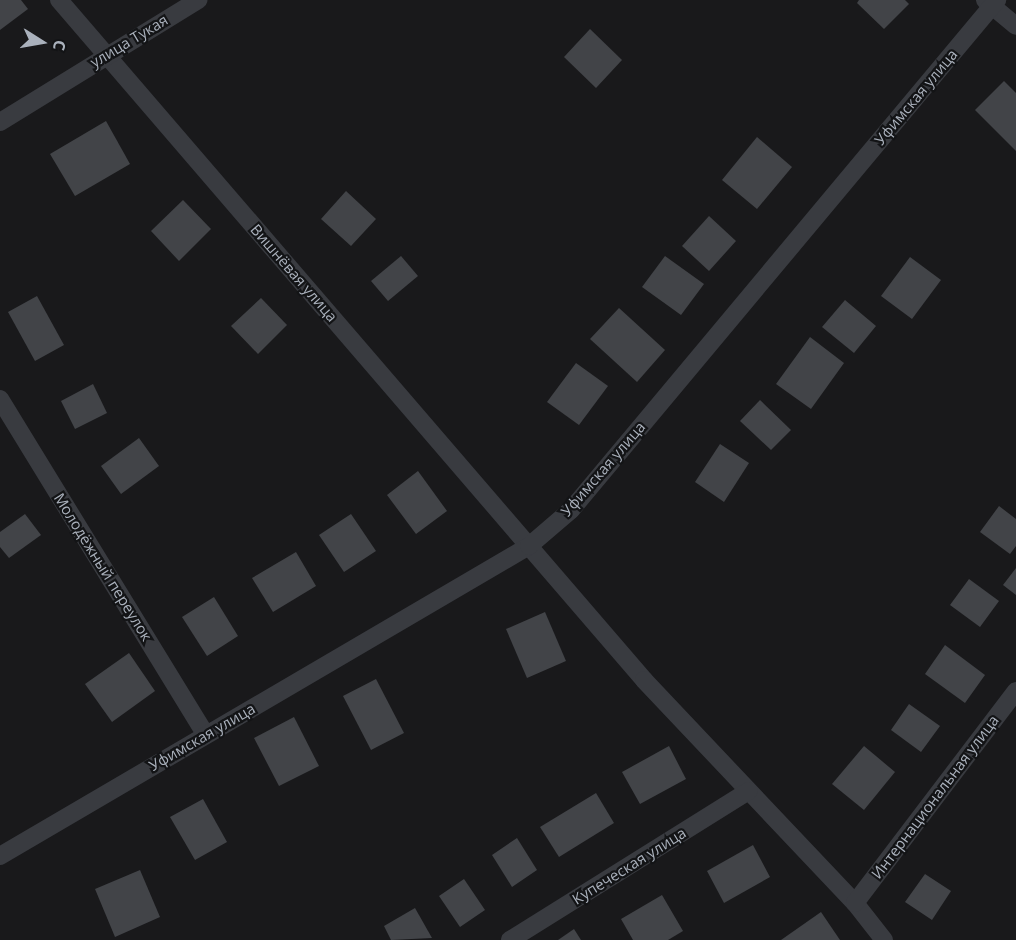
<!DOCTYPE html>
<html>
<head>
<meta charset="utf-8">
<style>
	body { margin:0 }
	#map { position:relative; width:1016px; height:940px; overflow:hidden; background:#19191b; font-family:"Open Sans",sans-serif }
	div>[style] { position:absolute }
	.building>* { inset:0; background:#424448 }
	.minor>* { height:18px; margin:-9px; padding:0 9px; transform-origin:9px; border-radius:9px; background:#393b40 }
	span { translate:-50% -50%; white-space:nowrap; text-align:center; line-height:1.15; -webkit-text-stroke:4.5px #131416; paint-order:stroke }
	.street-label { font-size:15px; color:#aab1bc }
	.north { position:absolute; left:12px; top:12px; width:60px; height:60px; -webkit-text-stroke:4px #131416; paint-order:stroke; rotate:101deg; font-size:16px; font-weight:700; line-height:24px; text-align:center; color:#aab1bc }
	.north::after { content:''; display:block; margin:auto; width:21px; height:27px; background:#aab1bc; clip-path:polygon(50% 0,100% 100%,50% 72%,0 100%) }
</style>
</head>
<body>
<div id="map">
	<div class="building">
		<div style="clip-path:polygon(0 0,21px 0,28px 9px,0 30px)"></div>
		<div style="clip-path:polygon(859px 0,905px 0,909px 4px,884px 29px,857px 3px)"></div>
		<div style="clip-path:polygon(590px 29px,622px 60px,596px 88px,564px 57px)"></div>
		<div style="clip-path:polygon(1004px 81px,1016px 93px,1016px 151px,975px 110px)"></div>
		<div style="clip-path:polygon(106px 121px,130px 164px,75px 196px,50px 154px)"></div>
		<div style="clip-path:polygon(757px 137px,792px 167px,757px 209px,722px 180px)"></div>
		<div style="clip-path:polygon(346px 191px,376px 219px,351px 246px,321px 219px)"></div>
		<div style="clip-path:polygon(183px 200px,211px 229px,179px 261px,151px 231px)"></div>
		<div style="clip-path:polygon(709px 216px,736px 241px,709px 271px,682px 246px)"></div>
		<div style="clip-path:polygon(401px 256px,418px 276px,388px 301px,371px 281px)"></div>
		<div style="clip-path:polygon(665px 256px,704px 284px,681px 315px,642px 287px)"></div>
		<div style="clip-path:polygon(910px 257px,941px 280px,912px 319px,881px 296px)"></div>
		<div style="clip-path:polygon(37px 296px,64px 345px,35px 361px,8px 312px)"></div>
		<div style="clip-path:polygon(261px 298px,287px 325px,258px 354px,231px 326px)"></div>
		<div style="clip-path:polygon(845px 300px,876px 326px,854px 353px,822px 327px)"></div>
		<div style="clip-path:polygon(619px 308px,665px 350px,637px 382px,590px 339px)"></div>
		<div style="clip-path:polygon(810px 337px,844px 363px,811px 409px,776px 384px)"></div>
		<div style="clip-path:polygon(576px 363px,608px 386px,579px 425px,547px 402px)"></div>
		<div style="clip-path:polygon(93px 384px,107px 413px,75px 429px,61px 401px)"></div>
		<div style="clip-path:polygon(760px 400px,791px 430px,771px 450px,740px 421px)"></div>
		<div style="clip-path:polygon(139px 438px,159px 466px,121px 494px,101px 466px)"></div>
		<div style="clip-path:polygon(720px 444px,749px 463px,724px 502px,695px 482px)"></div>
		<div style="clip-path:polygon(418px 471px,447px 511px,416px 534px,387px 495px)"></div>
		<div style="clip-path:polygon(999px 506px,1016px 519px,1016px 546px,1010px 554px,980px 532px)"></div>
		<div style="clip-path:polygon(25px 514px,41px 535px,9px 558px,0 547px,0 532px)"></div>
		<div style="clip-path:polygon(351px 514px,376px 551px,344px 572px,319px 535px)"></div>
		<div style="clip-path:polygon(296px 552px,316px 586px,273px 612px,252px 578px)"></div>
		<div style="clip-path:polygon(1016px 568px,1016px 595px,1003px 585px)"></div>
		<div style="clip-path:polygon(969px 579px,999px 601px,980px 627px,950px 605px)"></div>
		<div style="clip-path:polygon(214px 597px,238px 636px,207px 656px,182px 617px)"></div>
		<div style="clip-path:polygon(545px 612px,566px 661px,527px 678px,506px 629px)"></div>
		<div style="clip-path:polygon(945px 645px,985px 675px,965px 703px,925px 674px)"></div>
		<div style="clip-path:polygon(129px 653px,155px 691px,112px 722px,85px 684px)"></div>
		<div style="clip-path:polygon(376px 679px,404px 733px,371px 750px,343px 696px)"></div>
		<div style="clip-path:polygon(909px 704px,940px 726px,921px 752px,891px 730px)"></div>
		<div style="clip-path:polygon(294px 717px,319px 766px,279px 786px,254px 738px)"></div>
		<div style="clip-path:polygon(669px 746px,686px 779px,640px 804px,622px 772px)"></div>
		<div style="clip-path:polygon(864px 746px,895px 772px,864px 810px,832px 784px)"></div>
		<div style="clip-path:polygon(596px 793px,614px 823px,559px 857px,540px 827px)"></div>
		<div style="clip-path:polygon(203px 799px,227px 842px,195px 860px,170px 817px)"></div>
		<div style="clip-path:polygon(517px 838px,537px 870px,512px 887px,492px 855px)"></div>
		<div style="clip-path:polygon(753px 845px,770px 877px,724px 903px,707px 871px)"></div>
		<div style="clip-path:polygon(140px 870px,160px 917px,115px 937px,95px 889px)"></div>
		<div style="clip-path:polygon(925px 874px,951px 891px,932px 920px,905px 902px)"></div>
		<div style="clip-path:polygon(464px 879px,485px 910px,460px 927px,439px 896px)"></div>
		<div style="clip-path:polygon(662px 895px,683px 931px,668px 940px,633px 940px,621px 919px)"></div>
		<div style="clip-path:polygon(415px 908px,432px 938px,391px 940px,384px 926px)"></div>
		<div style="clip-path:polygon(821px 912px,840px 940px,781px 940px)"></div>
		<div style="clip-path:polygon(574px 929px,581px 940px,558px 940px)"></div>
	</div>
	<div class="minor">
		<div style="left:59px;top:0;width:897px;rotate:49.29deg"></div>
		<div style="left:644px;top:680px;width:307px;rotate:46.6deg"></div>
		<div style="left:855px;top:903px;width:47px;rotate:51.9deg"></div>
		<div style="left:985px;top:0;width:40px;rotate:40deg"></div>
		<div style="left:0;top:122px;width:233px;rotate:-31.6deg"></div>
		<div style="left:0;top:399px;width:394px;rotate:58.5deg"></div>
		<div style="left:0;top:856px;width:613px;rotate:-30.37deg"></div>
		<div style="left:529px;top:546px;width:55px;rotate:-40.6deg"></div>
		<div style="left:571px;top:510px;width:665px;rotate:-50.13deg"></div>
		<div style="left:855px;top:903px;width:266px;rotate:-52.8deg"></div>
		<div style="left:510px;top:940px;width:281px;rotate:-32deg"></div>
	</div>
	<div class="street-label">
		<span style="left:129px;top:41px;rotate:-31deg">улица Тукая</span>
		<span style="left:916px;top:97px;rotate:-50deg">Уфимская улица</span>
		<span style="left:294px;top:273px;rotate:49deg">Вишнёвая улица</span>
		<span style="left:603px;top:469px;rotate:-49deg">Уфимская улица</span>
		<span style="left:103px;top:567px;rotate:58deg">Молодёжный переулок</span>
		<span style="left:202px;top:737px;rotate:-30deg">Уфимская улица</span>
		<span style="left:935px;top:797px;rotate:-53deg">Интернациональная улица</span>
		<span style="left:629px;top:866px;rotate:-32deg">Купеческая улица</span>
	</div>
	<div class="north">С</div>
</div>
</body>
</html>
